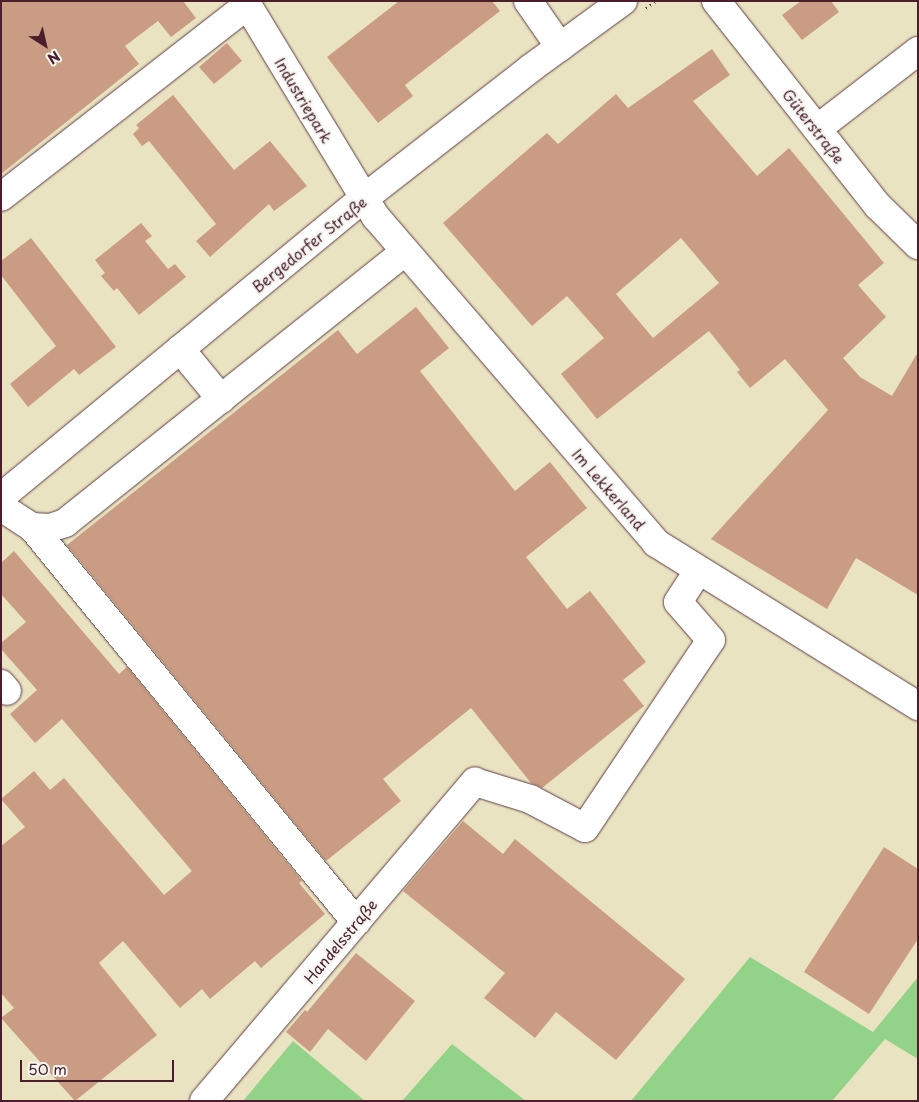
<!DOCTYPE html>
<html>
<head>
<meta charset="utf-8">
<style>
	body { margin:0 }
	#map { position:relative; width:919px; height:1102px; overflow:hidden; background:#e9e3c2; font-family:"Playpen Sans",sans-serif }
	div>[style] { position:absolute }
	.green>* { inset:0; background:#93d289 }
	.building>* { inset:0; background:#c99c83 }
	.path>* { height:3px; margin-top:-1.5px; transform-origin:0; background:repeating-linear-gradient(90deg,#623c42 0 1px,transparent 0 5px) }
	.roads { filter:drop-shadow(0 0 1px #623c42) drop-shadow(0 0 1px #623c42) }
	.minor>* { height:28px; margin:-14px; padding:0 14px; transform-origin:14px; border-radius:14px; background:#fff }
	span { translate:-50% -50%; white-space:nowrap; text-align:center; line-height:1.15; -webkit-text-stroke:5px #f6f6f2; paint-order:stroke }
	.street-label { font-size:15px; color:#4a1f2b }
	.frame { position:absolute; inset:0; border:2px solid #4a1f2b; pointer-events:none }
	.north { position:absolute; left:20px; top:20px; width:50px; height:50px; -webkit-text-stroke:4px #f6f6f2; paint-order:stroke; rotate:145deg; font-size:14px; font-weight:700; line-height:20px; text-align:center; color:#4a1f2b }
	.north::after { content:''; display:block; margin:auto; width:18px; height:22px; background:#4a1f2b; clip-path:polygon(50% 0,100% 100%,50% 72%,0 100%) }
	.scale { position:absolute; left:20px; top:1060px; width:154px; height:22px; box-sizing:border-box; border:2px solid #4a1f2b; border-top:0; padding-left:6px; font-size:15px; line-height:18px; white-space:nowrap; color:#4a1f2b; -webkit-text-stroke:4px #f6f6f2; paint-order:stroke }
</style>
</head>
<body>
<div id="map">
	<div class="green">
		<div style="clip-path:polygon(750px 957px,873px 1032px,918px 977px,918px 1059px,885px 1039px,832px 1101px,631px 1101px)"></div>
		<div style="clip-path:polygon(293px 1041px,365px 1101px,243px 1101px)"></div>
		<div style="clip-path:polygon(452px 1044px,526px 1101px,402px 1101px)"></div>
	</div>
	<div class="building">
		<div style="clip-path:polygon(1px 1px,183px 1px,196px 18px,171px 37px,158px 21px,125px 46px,139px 64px,1px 174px)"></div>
		<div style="clip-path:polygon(399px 1px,492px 1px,500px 11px,405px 85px,413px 96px,378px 123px,327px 57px)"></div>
		<div style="clip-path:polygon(801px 1px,831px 1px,839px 12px,802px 40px,782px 15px)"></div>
		<div style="clip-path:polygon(227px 43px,242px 61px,214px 84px,199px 67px)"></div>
		<div style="clip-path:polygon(evenodd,712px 49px,730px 75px,693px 101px,757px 176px,789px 148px,884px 263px,858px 285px,886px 317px,843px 358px,860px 377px,892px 396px,918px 352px,918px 595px,856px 558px,827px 609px,711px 539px,828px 410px,785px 359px,750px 388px,737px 372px,740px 370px,709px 331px,597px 419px,561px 374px,604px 338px,567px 296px,532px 326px,443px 223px,547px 133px,558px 144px,616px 94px,628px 108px,712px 49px,681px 238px,719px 283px,653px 338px,616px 294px,681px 238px)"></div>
		<div style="clip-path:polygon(173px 95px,234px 170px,270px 141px,307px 186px,274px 211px,269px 204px,210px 257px,196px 241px,216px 224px,149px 141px,142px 146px,133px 134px,139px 128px,136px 125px)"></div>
		<div style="clip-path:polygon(141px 223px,152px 236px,145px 241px,168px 269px,175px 264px,186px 277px,139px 315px,117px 288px,114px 291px,101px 276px,105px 273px,95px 260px)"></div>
		<div style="clip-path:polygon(31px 238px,116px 347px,79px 375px,74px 369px,28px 407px,10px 384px,56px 346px,1px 275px,1px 261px)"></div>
		<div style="clip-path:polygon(416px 307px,449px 348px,420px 371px,515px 491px,550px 462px,587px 508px,526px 557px,567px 609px,590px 591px,646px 662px,623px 680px,644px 706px,542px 788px,531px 783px,471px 708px,383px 779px,401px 801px,326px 861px,67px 545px,338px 330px,357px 354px)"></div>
		<div style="clip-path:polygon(14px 551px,119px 674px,127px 667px,302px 881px,299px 883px,325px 914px,261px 968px,255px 961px,210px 999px,202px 989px,180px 1008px,123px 941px,99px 963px,157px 1035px,75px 1101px,1px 1018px,14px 1008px,1px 993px,1px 846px,25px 827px,1px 799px,34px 771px,50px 790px,64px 778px,164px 895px,192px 871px,62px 719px,35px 743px,10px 714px,37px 690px,1px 649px,1px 643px,26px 622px,1px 594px,1px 563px)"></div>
		<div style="clip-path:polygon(463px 821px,503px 854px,515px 839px,685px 979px,616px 1060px,556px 1012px,535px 1038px,484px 998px,505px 973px,403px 891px)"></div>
		<div style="clip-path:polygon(884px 847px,918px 869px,918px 939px,869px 1014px,804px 972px)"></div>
		<div style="clip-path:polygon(356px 953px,415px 1001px,366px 1061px,328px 1029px,310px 1052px,286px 1032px,305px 1010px,307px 1012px)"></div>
	</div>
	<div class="path">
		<div style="left:646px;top:8px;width:12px;rotate:-35deg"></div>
	</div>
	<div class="roads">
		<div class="minor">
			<div style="left:245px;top:1px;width:253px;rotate:58.8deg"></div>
			<div style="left:376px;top:217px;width:430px;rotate:49.3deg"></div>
			<div style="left:656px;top:543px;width:309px;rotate:31.9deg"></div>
			<div style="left:528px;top:1px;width:56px;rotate:55.2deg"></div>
			<div style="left:716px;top:1px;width:261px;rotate:51.7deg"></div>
			<div style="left:878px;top:206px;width:56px;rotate:44.3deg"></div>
			<div style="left:817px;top:129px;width:128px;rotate:-37.7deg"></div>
			<div style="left:1px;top:197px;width:313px;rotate:-37.9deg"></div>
			<div style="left:180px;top:349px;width:65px;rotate:50.6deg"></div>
			<div style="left:1px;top:497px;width:469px;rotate:-39.5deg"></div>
			<div style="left:363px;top:199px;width:213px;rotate:-37.9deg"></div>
			<div style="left:531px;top:68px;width:114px;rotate:-36.1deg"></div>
			<div style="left:1px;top:507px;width:37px;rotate:33deg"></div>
			<div style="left:32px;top:527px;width:18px;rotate:3deg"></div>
			<div style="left:50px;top:528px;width:16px;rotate:-18deg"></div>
			<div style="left:65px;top:523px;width:435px;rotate:-38.6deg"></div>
			<div style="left:32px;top:527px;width:511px;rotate:50.64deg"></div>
			<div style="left:1px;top:684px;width:9px;rotate:49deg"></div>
			<div style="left:204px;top:1101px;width:419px;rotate:-49.7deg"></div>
			<div style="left:475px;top:782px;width:58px;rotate:17.2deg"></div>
			<div style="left:530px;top:799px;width:62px;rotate:27.8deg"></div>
			<div style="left:585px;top:828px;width:226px;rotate:-56.2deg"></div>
			<div style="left:711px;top:640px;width:50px;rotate:-131deg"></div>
			<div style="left:678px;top:602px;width:38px;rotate:-57deg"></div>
		</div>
	</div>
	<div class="street-label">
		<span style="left:304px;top:100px;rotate:59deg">Industriepark</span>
		<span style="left:814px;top:126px;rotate:52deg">Güterstraße</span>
		<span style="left:309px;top:244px;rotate:-39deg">Bergedorfer Straße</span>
		<span style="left:609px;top:489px;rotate:49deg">Im Lekkerland</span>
		<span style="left:340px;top:941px;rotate:-50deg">Handelsstraße</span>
	</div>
	<div class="frame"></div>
	<div class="north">N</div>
	<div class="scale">50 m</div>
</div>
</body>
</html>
